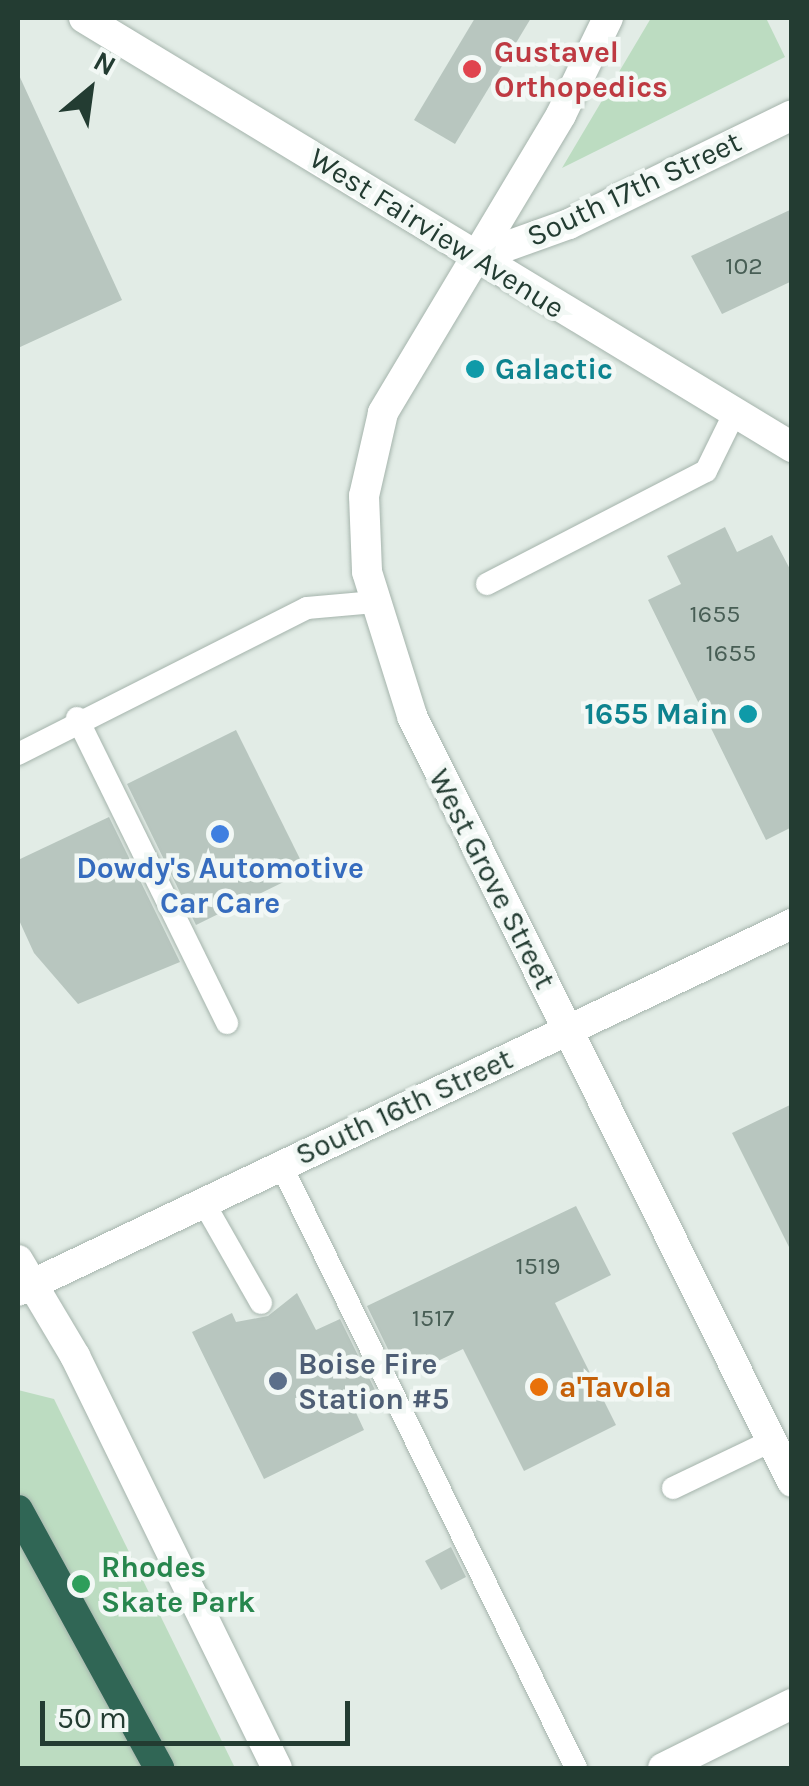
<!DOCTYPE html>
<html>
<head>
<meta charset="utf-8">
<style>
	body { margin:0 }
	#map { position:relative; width:809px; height:1786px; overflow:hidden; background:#e2ece6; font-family:Karla,sans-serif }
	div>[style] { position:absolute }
	.green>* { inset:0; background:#bcdcc1 }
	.building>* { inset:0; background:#b8c6bf }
	.roads { filter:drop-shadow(0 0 2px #a5b4ac) drop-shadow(0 0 2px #a5b4ac) }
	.lane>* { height:22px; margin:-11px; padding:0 11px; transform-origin:11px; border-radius:11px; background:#fff }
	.street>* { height:30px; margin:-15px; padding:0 15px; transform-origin:15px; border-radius:15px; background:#fff }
	.secondary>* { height:30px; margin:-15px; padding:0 15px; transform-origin:15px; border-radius:15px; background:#fff }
	.highway>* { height:30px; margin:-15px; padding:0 15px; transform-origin:15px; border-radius:15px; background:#306655 }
	.dots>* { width:28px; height:28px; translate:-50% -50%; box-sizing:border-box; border:5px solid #f2f8f5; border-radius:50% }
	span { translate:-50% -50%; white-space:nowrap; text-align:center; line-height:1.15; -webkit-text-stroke:9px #f2f8f5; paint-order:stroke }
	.number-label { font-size:25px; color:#485e55 }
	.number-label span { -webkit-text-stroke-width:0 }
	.health-label { font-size:30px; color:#be3a42; font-weight:700 }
	.left { translate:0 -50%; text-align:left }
	.street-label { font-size:30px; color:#233c32 }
	.culture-label { font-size:30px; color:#0d838f; font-weight:700 }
	.right { translate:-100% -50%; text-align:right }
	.shop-label { font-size:30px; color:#366cbe; font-weight:700 }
	.service-label { font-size:30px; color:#4e5e75; font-weight:700 }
	.food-label { font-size:30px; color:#c56008; font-weight:700 }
	.leisure-label { font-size:30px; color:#27864d; font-weight:700 }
	.frame { position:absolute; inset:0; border:20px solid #233c32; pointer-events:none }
	.north { position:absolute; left:40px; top:40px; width:100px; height:100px; -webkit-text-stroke:8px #f2f8f5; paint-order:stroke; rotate:29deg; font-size:28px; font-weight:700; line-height:40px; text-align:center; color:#233c32 }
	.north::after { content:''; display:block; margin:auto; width:35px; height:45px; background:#233c32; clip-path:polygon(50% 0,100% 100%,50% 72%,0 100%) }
	.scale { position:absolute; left:40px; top:1701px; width:310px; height:45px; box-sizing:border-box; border:5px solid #233c32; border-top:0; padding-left:12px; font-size:30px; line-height:35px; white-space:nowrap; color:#233c32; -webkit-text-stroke:8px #f2f8f5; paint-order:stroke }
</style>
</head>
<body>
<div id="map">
	<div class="green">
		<div style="clip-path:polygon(651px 18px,766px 18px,785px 57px,562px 168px)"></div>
		<div style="clip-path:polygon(18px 1390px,54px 1399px,235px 1768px,18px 1768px)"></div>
	</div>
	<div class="building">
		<div style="clip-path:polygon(475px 18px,531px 18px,455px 144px,414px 120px)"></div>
		<div style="clip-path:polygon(18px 73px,122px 300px,18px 348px)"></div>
		<div style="clip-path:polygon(792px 209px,792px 281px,722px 314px,691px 256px)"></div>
		<div style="clip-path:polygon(725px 527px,737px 552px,772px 535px,792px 573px,792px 827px,766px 840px,648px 600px,681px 584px,667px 556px)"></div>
		<div style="clip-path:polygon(236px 730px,306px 871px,196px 925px,127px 784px)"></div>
		<div style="clip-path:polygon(109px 817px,180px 962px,78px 1004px,34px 953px,18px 918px,18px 860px)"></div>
		<div style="clip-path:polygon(792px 1104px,792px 1253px,732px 1133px)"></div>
		<div style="clip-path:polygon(576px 1206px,611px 1275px,555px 1303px,616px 1425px,524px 1471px,463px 1349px,402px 1378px,367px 1306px)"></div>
		<div style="clip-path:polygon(297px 1293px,316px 1330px,340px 1319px,375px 1390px,351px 1402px,364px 1430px,264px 1479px,192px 1332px,232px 1313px,236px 1322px,268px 1316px)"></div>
		<div style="clip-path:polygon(451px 1547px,466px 1577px,441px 1590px,425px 1561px)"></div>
	</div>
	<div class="roads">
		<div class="lane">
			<div style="left:487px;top:584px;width:246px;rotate:-27.3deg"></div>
			<div style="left:706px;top:471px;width:66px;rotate:-63.8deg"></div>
			<div style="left:77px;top:718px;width:340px;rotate:63.8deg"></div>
			<div style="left:18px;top:754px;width:324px;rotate:-26.8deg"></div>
			<div style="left:307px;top:608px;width:68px;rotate:-5deg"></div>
			<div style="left:281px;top:1165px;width:671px;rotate:63.93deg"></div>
			<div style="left:204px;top:1203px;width:115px;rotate:60.3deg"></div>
			<div style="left:673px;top:1488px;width:109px;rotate:-25.6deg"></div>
		</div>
		<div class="street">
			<div style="left:474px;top:258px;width:101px;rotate:-19.7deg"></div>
			<div style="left:569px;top:224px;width:248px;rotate:-26deg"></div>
		</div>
		<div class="secondary">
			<div style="left:84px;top:18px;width:828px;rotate:31.21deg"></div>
			<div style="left:608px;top:18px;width:108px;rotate:115.9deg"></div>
			<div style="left:561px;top:115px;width:347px;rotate:120.9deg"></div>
			<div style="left:383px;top:413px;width:85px;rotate:102.9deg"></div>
			<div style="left:364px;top:496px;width:76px;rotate:87.7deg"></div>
			<div style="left:367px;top:572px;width:151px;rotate:72.6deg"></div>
			<div style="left:412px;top:716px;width:855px;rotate:63.61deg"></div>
			<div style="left:18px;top:1260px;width:112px;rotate:59.3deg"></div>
			<div style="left:75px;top:1356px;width:459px;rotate:63.9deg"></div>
			<div style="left:18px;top:1291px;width:857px;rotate:-25.37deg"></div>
			<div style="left:663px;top:1768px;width:144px;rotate:-26.4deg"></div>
		</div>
		<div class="highway">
			<div style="left:18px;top:1510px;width:294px;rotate:61.3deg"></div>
		</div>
	</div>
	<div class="dots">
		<div style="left:472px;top:69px;background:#e0444e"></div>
		<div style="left:475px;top:369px;background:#0f9aa8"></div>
		<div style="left:748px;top:714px;background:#0f9aa8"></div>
		<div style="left:220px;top:834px;background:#3f7fe0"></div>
		<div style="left:278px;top:1381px;background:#5c6f8a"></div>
		<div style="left:539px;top:1387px;background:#e8710a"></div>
		<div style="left:81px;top:1584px;background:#2e9e5b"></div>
	</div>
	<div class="number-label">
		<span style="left:744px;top:266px">102</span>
		<span style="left:715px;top:614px">1655</span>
		<span style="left:731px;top:653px">1655</span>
		<span style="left:538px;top:1266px">1519</span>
		<span style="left:433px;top:1318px">1517</span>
	</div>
	<div class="health-label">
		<span class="left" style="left:494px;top:69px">Gustavel<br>Orthopedics</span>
	</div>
	<div class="street-label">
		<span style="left:634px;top:189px;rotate:-25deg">South 17th Street</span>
		<span style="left:437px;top:233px;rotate:32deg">West Fairview Avenue</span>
		<span style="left:492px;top:879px;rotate:63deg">West Grove Street</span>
		<span style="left:404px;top:1107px;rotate:-25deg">South 16th Street</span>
	</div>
	<div class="culture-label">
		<span class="left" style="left:495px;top:369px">Galactic</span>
		<span class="right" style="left:728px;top:714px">1655 Main</span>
	</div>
	<div class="shop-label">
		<span style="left:220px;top:885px">Dowdy's Automotive<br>Car Care</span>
	</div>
	<div class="service-label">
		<span class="left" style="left:298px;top:1381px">Boise Fire<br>Station #5</span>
	</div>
	<div class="food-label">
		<span class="left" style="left:559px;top:1387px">a'Tavola</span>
	</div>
	<div class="leisure-label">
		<span class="left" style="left:101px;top:1584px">Rhodes<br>Skate Park</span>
	</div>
	<div class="frame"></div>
	<div class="north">N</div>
	<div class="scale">50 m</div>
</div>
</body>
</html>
